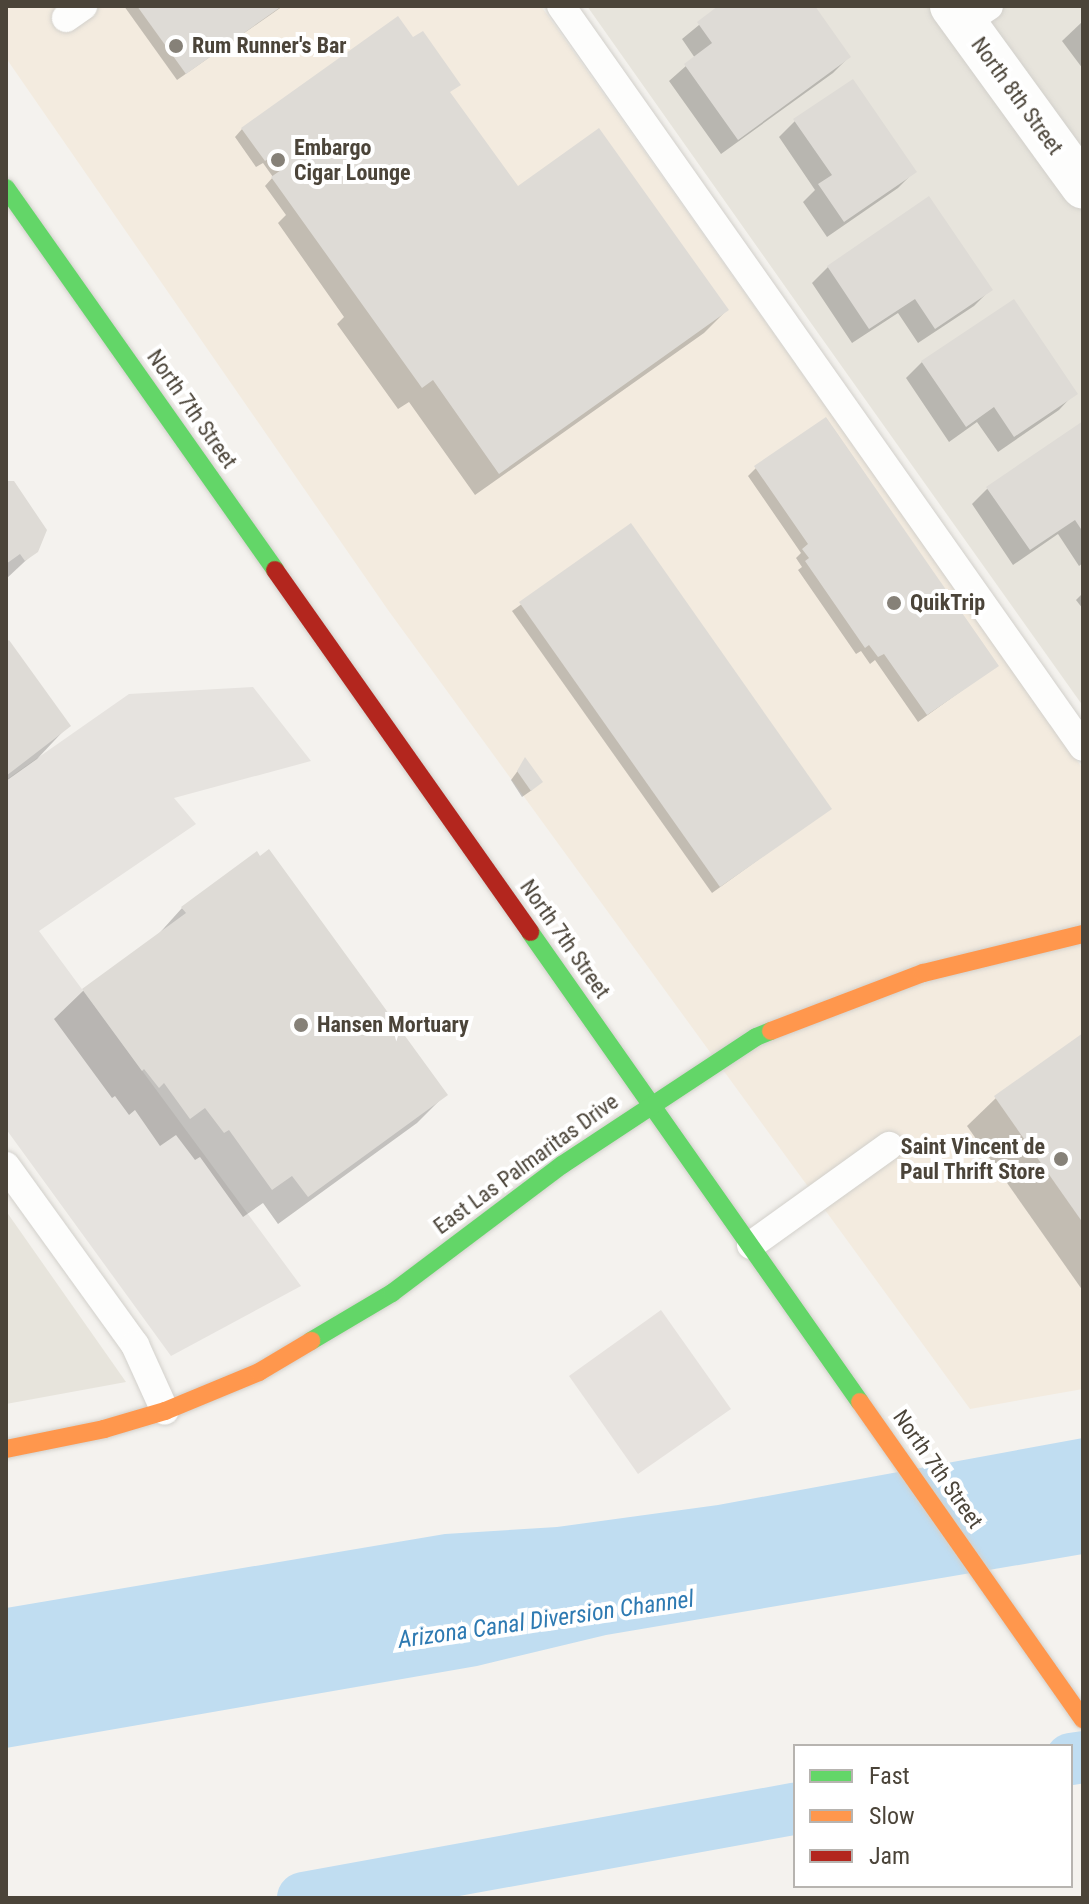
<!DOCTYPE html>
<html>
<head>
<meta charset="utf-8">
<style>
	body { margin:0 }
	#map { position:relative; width:1089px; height:1904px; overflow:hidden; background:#f4f2ee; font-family:"Roboto Condensed",sans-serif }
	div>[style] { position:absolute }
	.residential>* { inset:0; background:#e7e4dc }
	.commercial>* { inset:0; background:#f3ebdf }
	.industrial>* { inset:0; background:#e6e2de }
	.parking>* { inset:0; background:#e6e3df }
	.water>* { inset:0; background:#c0ddf1 }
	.shadow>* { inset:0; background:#0003 }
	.canal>* { height:52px; margin:-26px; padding:0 26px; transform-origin:26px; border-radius:26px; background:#c0ddf1 }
	.building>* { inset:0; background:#dedbd6 }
	.roads { filter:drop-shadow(0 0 2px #d2d0cb) drop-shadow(0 0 2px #d2d0cb) }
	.lane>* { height:28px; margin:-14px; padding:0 14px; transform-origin:14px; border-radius:14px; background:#fdfdfc }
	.street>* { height:44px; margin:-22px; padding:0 22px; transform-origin:22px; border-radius:22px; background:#fdfdfc }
	.fast>* { height:18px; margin:-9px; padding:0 9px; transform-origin:9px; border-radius:9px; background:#63d668 }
	.slow>* { height:18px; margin:-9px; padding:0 9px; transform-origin:9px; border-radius:9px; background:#ff974d }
	.jam>* { height:18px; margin:-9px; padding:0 9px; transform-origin:9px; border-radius:9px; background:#b3261e }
	.dots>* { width:22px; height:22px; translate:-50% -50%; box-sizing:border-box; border:4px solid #fff; border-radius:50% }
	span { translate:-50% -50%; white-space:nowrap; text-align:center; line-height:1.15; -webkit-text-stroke:8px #fff; paint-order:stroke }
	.poi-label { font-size:22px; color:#4b4439; font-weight:700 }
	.left { translate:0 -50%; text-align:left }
	.right { translate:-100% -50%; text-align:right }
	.street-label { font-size:22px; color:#4b4439 }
	.water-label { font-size:24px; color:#2e7ab2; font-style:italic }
	.frame { position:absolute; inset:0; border:8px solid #4b4439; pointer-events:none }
	.legend { position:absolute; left:793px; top:1744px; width:280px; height:144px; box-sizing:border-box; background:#fff; border:2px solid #b7b4b0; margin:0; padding:10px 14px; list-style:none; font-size:24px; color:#4b4439 }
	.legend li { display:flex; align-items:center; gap:16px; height:40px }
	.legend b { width:40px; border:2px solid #b7b4b0 }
</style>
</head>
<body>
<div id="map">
	<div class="residential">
		<div style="clip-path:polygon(587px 6px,1083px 6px,1083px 706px,801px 309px)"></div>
		<div style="clip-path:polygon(6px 1211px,126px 1382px,6px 1404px)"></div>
	</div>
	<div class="commercial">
		<div style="clip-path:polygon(6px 6px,541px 6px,1083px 769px,1083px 1389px,970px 1409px,388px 610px,6px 58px)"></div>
	</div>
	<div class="industrial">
		<div style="clip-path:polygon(661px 1310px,731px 1409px,638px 1474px,569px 1376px)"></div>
	</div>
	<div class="parking">
		<div style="clip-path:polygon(253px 687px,311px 761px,174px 798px,196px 824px,39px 931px,301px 1286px,171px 1356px,6px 1129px,6px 780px,129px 694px)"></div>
	</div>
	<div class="water">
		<div style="clip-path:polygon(1083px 1438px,1083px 1554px,606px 1635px,477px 1666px,6px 1748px,6px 1608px,445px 1534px,557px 1527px,718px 1505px)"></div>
	</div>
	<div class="shadow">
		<div style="clip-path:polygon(124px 6px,283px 6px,177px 80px)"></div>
		<div style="clip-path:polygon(722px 6px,812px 6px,849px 57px,833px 73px,721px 154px,669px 81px,695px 58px,682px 39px)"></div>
		<div style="clip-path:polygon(1083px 21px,1083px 69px,1062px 41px)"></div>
		<div style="clip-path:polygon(441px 96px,515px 186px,727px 310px,704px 333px,475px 495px,409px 402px,398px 409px,337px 324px,344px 317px,278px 223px,286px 215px,265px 186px,273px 177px,263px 163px,256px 167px,235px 137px,242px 129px)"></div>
		<div style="clip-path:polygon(795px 121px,914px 172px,898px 188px,827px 237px,803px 202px,815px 190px,779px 137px)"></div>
		<div style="clip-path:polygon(828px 267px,990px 290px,974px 306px,918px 343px,898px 313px,852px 343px,812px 283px)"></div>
		<div style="clip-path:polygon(922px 362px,1075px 393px,1059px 410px,998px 452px,977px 422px,949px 442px,906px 378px)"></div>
		<div style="clip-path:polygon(1083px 423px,1083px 563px,1079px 566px,1058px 534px,1013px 565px,972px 504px,988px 488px)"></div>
		<div style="clip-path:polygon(756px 468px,996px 666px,918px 722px,875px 660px,870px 664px,861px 651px,856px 654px,798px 570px,802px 567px,796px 558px,801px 553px,748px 476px)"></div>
		<div style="clip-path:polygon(6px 483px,36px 551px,6px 579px)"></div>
		<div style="clip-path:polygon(630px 526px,830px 808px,712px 893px,512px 611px)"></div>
		<div style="clip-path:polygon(1083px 593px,1083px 609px,1076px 600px)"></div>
		<div style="clip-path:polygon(6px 645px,69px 725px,37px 759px,6px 781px)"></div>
		<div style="clip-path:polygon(525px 761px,532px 790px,522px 797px,511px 780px)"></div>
		<div style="clip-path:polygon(182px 908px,445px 1095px,417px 1123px,278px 1224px,263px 1203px,243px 1217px,200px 1157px,195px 1160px,176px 1135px,160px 1146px,135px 1110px,129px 1115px,115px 1096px,112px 1098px,54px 1019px,83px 991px,155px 938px)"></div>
		<div style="clip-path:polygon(1083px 1036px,1083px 1291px,967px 1126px,996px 1098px)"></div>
	</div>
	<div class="canal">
		<div style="left:1071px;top:1759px;width:12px;rotate:-9deg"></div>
		<div style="left:303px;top:1898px;width:500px;rotate:-10.3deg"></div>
	</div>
	<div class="building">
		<div style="clip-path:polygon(137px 6px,282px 6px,186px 74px)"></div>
		<div style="clip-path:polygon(718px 6px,815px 6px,851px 57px,738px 140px,684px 64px,712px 43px,697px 22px)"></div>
		<div style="clip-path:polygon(398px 16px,413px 37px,423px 31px,461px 85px,450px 92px,518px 186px,599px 128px,729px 310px,499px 474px,433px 380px,422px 388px,271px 177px,281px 170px,271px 157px,265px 161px,241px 128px)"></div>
		<div style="clip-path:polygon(853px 79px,917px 172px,844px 222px,818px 184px,832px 175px,793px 119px)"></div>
		<div style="clip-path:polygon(929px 196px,993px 290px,935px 329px,915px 299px,869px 329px,827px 266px)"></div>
		<div style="clip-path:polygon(1014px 299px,1078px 394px,1014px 437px,994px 407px,966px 427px,921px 361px)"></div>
		<div style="clip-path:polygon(826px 417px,999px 666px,927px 715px,884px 654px,878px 657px,869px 645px,865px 648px,805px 561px,809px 558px,802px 549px,808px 544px,754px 466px)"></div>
		<div style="clip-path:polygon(1083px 421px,1083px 532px,1075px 520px,1030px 550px,986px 487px)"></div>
		<div style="clip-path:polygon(6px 481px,14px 481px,47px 530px,38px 552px,25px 561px,20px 554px,6px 564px)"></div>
		<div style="clip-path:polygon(631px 523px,832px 809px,720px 887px,519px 602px)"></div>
		<div style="clip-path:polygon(9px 640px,71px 726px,6px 776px,6px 642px)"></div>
		<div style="clip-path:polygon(525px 757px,543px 782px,531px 791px,517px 771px)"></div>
		<div style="clip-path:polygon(269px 849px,448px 1095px,308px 1197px,292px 1176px,272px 1190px,229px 1130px,224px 1133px,205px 1108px,190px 1119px,164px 1083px,159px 1088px,144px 1069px,142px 1071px,82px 989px,186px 913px,181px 907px,257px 851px,260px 856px)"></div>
		<div style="clip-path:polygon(1083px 1033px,1083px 1223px,994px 1096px)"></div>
	</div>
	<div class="roads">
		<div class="lane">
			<div style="left:561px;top:6px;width:906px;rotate:54.84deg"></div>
			<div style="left:66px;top:18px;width:21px;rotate:-35deg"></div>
			<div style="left:964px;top:23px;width:30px;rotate:-34deg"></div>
			<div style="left:6px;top:1166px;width:221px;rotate:54.2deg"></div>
			<div style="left:135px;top:1345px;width:72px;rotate:65.6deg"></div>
			<div style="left:751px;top:1245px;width:170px;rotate:-35.7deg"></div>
		</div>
		<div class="street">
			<div style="left:952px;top:6px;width:223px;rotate:54deg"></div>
		</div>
		<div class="fast">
			<div style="left:6px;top:188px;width:467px;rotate:54.8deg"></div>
			<div style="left:530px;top:932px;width:574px;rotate:54.93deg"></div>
			<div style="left:311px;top:1341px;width:94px;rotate:-30.7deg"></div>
			<div style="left:392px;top:1293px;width:213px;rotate:-37deg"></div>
			<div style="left:562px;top:1165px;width:232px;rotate:-33.4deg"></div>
			<div style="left:756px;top:1037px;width:16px;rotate:-22deg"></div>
		</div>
		<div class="slow">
			<div style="left:771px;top:1031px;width:163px;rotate:-20.9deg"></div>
			<div style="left:923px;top:973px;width:165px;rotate:-13.7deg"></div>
			<div style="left:860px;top:1402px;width:388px;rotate:54.9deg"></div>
			<div style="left:6px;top:1449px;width:100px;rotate:-11.5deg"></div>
			<div style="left:104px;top:1429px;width:64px;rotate:-16.4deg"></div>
			<div style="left:165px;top:1411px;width:102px;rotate:-22.5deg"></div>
			<div style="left:259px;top:1372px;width:61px;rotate:-30.8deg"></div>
		</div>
		<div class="jam">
			<div style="left:275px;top:570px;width:443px;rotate:54.8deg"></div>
		</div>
	</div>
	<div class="dots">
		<div style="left:176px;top:46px;background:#868178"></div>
		<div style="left:278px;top:160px;background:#868178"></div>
		<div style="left:894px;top:603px;background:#868178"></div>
		<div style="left:301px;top:1025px;background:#868178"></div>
		<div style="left:1061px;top:1159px;background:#868178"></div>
	</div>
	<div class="poi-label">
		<span class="left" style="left:192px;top:46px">Rum Runner's Bar</span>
		<span class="left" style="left:294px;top:160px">Embargo<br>Cigar Lounge</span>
		<span class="left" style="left:910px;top:603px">QuikTrip</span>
		<span class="left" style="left:317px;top:1025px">Hansen Mortuary</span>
		<span class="right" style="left:1045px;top:1159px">Saint Vincent de<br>Paul Thrift Store</span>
	</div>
	<div class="street-label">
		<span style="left:1017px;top:96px;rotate:54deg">North 8th Street</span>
		<span style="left:192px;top:409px;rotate:55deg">North 7th Street</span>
		<span style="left:565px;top:939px;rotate:55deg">North 7th Street</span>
		<span style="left:526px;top:1164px;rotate:-36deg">East Las Palmaritas Drive</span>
		<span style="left:938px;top:1469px;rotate:55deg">North 7th Street</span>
	</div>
	<div class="water-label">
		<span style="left:546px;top:1620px;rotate:-8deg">Arizona Canal Diversion Channel</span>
	</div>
	<div class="frame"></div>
	<ul class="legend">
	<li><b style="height:10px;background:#63d668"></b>Fast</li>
	<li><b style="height:10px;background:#ff974d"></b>Slow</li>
	<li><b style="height:10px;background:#b3261e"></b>Jam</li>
	</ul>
</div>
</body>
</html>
